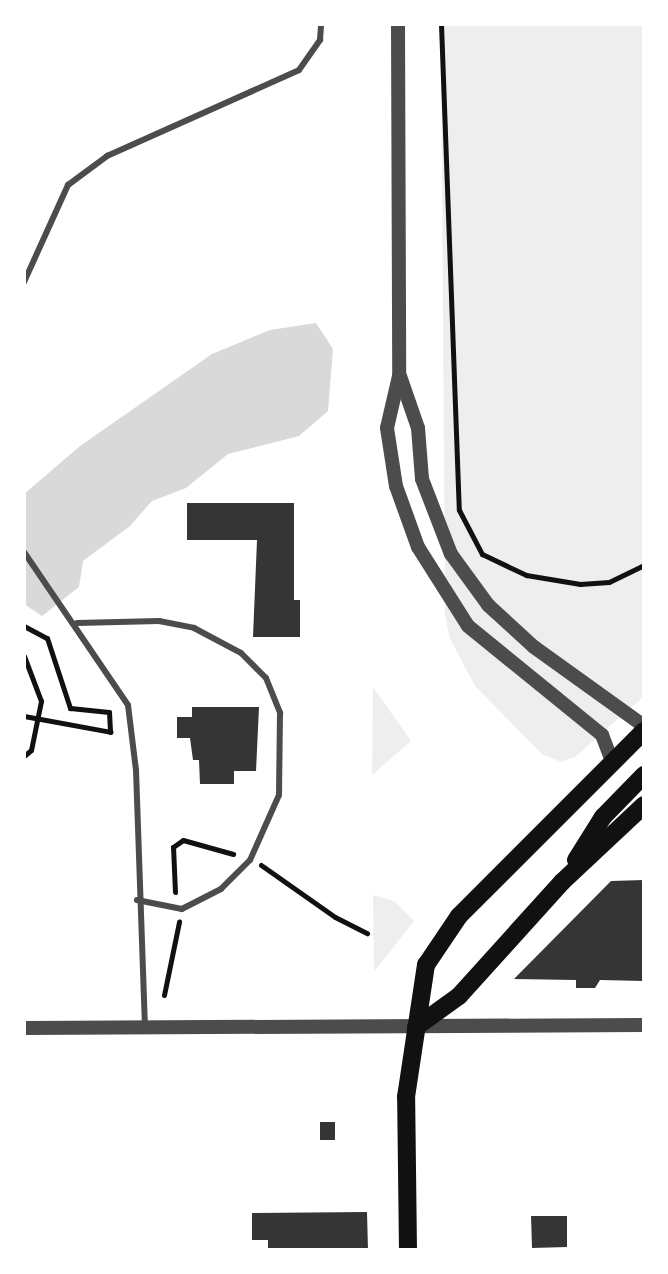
<!DOCTYPE html>
<html>
<head>
<meta charset="utf-8">
<style>
	body { margin:0 }
	#map { position:relative; width:668px; height:1274px; overflow:hidden; background:#fff; font-family:Roboto,sans-serif }
	div>[style] { position:absolute }
	.green>* { inset:0; background:#eee }
	.water>* { inset:0; background:#d9d9d9 }
	.building>* { inset:0; background:#353535 }
	.path>* { height:5px; margin:-2.5px; padding:0 2.5px; transform-origin:2.5px; border-radius:2.5px; background:#111 }
	.service>* { height:6px; margin:-3px; padding:0 3px; transform-origin:3px; border-radius:3px; background:#4c4c4c }
	.tertiary>* { height:14px; margin:-7px; padding:0 7px; transform-origin:7px; border-radius:7px; background:#4c4c4c }
	.primary>* { height:18px; margin:-9px; padding:0 9px; transform-origin:9px; border-radius:9px; background:#111 }
	span { translate:-50% -50%; white-space:nowrap; text-align:center; line-height:1.15; -webkit-text-stroke:8px #fff; paint-order:stroke }
	.frame { position:absolute; inset:0; border:26px solid #fff; pointer-events:none }
</style>
</head>
<body>
<div id="map">
	<div class="green">
		<div style="clip-path:polygon(441px 24px,644px 24px,644px 696px,575px 757px,561px 762px,542px 754px,475px 686px,450px 639px,445px 615px)"></div>
		<div style="clip-path:polygon(373px 687px,411px 741px,372px 775px)"></div>
		<div style="clip-path:polygon(373px 895px,394px 901px,414px 921px,374px 972px)"></div>
	</div>
	<div class="water">
		<div style="clip-path:polygon(316px 323px,333px 349px,328px 411px,299px 436px,228px 454px,186px 488px,152px 501px,130px 526px,83px 561px,79px 587px,42px 616px,24px 604px,24px 494px,80px 446px,212px 354px,270px 330px)"></div>
	</div>
	<div class="building">
		<div style="clip-path:polygon(187px 503px,294px 503px,294px 600px,300px 600px,300px 637px,253px 637px,257px 540px,187px 540px)"></div>
		<div style="clip-path:polygon(192px 707px,259px 707px,256px 771px,234px 771px,234px 784px,200px 784px,199px 760px,193px 760px,190px 738px,177px 738px,177px 717px,192px 717px)"></div>
		<div style="clip-path:polygon(644px 880px,644px 981px,600px 980px,595px 988px,576px 988px,576px 980px,514px 979px,611px 881px)"></div>
		<div style="clip-path:polygon(320px 1122px,335px 1122px,335px 1140px,320px 1140px)"></div>
		<div style="clip-path:polygon(367px 1212px,368px 1250px,268px 1250px,268px 1240px,252px 1240px,252px 1213px)"></div>
		<div style="clip-path:polygon(531px 1216px,567px 1216px,567px 1247px,532px 1248px)"></div>
	</div>
	<div class="path">
		<div style="left:441px;top:24px;width:486px;rotate:87.9deg"></div>
		<div style="left:459px;top:510px;width:50px;rotate:62.4deg"></div>
		<div style="left:482px;top:554px;width:49px;rotate:25.5deg"></div>
		<div style="left:526px;top:575px;width:55px;rotate:9.5deg"></div>
		<div style="left:580px;top:584px;width:29px;rotate:-4deg"></div>
		<div style="left:609px;top:582px;width:39px;rotate:-26deg"></div>
		<div style="left:24px;top:626px;width:26px;rotate:28deg"></div>
		<div style="left:47px;top:638px;width:74px;rotate:71.8deg"></div>
		<div style="left:70px;top:708px;width:39px;rotate:6deg"></div>
		<div style="left:109px;top:712px;width:20px;rotate:87deg"></div>
		<div style="left:24px;top:656px;width:48px;rotate:69.3deg"></div>
		<div style="left:41px;top:701px;width:50px;rotate:101.5deg"></div>
		<div style="left:31px;top:750px;width:9px;rotate:139deg"></div>
		<div style="left:24px;top:716px;width:88px;rotate:10.4deg"></div>
		<div style="left:261px;top:865px;width:90px;rotate:35.1deg"></div>
		<div style="left:335px;top:917px;width:36px;rotate:27deg"></div>
		<div style="left:175px;top:892px;width:45px;rotate:-92.5deg"></div>
		<div style="left:173px;top:847px;width:12px;rotate:-35deg"></div>
		<div style="left:183px;top:840px;width:52px;rotate:15.6deg"></div>
		<div style="left:164px;top:995px;width:75px;rotate:-78.4deg"></div>
	</div>
	<div class="service">
		<div style="left:24px;top:282px;width:107px;rotate:-65.6deg"></div>
		<div style="left:68px;top:185px;width:49px;rotate:-36.6deg"></div>
		<div style="left:107px;top:156px;width:210px;rotate:-24.1deg"></div>
		<div style="left:299px;top:70px;width:37px;rotate:-55deg"></div>
		<div style="left:320px;top:40px;width:16px;rotate:-86deg"></div>
		<div style="left:24px;top:552px;width:185px;rotate:55.8deg"></div>
		<div style="left:128px;top:705px;width:65px;rotate:83deg"></div>
		<div style="left:136px;top:770px;width:255px;rotate:88deg"></div>
		<div style="left:77px;top:623px;width:82px;rotate:-1.4deg"></div>
		<div style="left:159px;top:621px;width:36px;rotate:11deg"></div>
		<div style="left:194px;top:628px;width:53px;rotate:28deg"></div>
		<div style="left:241px;top:653px;width:35px;rotate:45deg"></div>
		<div style="left:266px;top:678px;width:38px;rotate:68deg"></div>
		<div style="left:280px;top:713px;width:82px;rotate:90.7deg"></div>
		<div style="left:279px;top:795px;width:71px;rotate:114deg"></div>
		<div style="left:250px;top:860px;width:41px;rotate:135deg"></div>
		<div style="left:221px;top:889px;width:44px;rotate:152.9deg"></div>
		<div style="left:182px;top:909px;width:46px;rotate:-168.7deg"></div>
	</div>
	<div class="tertiary">
		<div style="left:398px;top:24px;width:352px;rotate:89.8deg"></div>
		<div style="left:399px;top:376px;width:53px;rotate:103deg"></div>
		<div style="left:387px;top:428px;width:59px;rotate:81.2deg"></div>
		<div style="left:396px;top:486px;width:65px;rotate:70.2deg"></div>
		<div style="left:418px;top:547px;width:93px;rotate:57.7deg"></div>
		<div style="left:468px;top:626px;width:173px;rotate:39.1deg"></div>
		<div style="left:602px;top:735px;width:26px;rotate:69deg"></div>
		<div style="left:400px;top:376px;width:55px;rotate:70.9deg"></div>
		<div style="left:418px;top:428px;width:51px;rotate:85.5deg"></div>
		<div style="left:422px;top:479px;width:80px;rotate:68.9deg"></div>
		<div style="left:451px;top:554px;width:63px;rotate:54deg"></div>
		<div style="left:488px;top:605px;width:62px;rotate:42.4deg"></div>
		<div style="left:534px;top:647px;width:135px;rotate:35.7deg"></div>
		<div style="left:24px;top:1028px;width:620px;rotate:-0.28deg"></div>
	</div>
	<div class="primary">
		<div style="left:576px;top:860px;width:51px;rotate:-57.9deg"></div>
		<div style="left:603px;top:817px;width:59px;rotate:-45.7deg"></div>
		<div style="left:416px;top:1027px;width:53px;rotate:-35.8deg"></div>
		<div style="left:459px;top:996px;width:154px;rotate:-47.9deg"></div>
		<div style="left:562px;top:882px;width:112px;rotate:-43.2deg"></div>
		<div style="left:408px;top:1250px;width:153px;rotate:-90.7deg"></div>
		<div style="left:406px;top:1097px;width:134px;rotate:-81.4deg"></div>
		<div style="left:426px;top:965px;width:59px;rotate:-56deg"></div>
		<div style="left:459px;top:916px;width:262px;rotate:-45deg"></div>
	</div>
	<div class="frame"></div>
</div>
</body>
</html>
